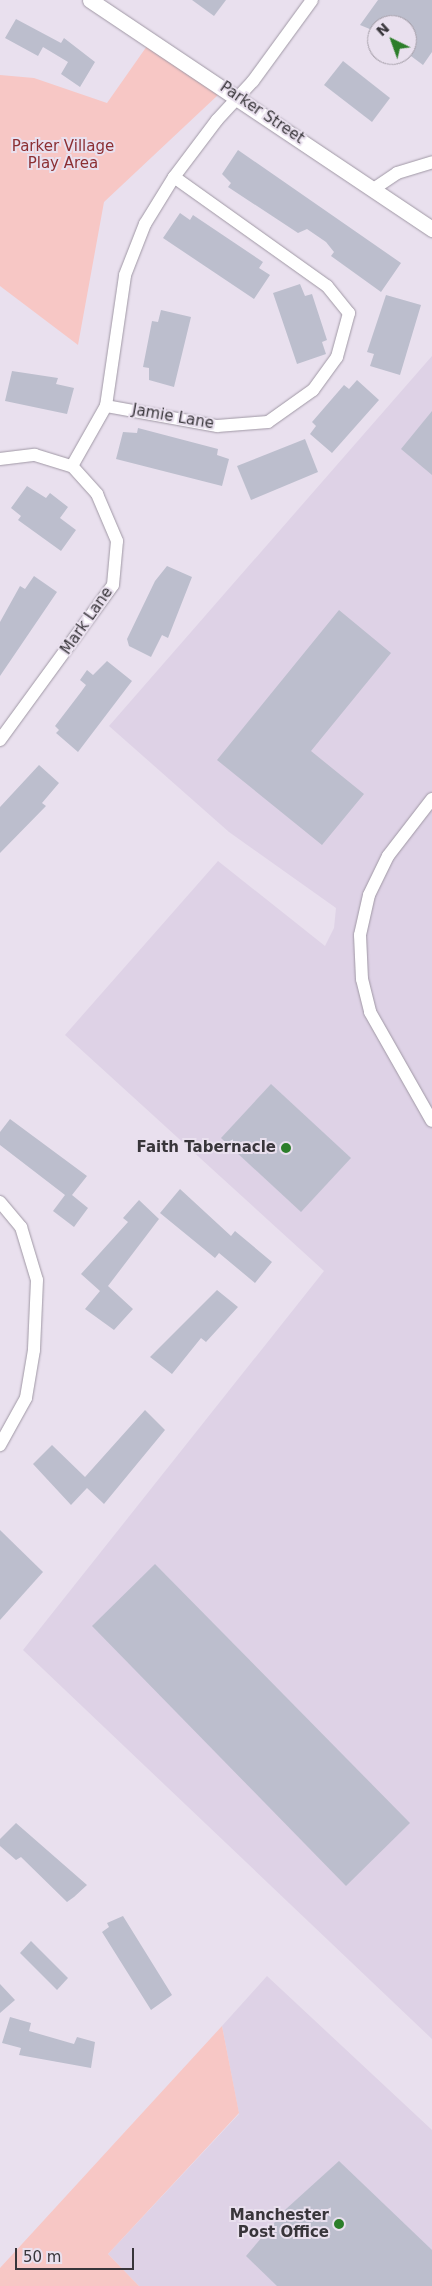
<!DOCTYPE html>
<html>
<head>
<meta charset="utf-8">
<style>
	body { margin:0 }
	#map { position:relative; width:432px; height:2286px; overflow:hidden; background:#e9e0ee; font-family:"DejaVu Sans",sans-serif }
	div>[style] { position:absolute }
	.built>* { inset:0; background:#ded2e6 }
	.green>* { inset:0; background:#f7c7c5 }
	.building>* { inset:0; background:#bcbecd }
	.roads { filter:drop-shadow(0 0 1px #a098a5) drop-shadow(0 0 1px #a098a5) }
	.minor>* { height:12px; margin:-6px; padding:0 6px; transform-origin:6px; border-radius:6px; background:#fff }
	.tertiary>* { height:15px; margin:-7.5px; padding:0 7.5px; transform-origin:7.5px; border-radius:7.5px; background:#fff }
	.dots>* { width:14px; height:14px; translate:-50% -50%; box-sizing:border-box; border:2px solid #e9e0ee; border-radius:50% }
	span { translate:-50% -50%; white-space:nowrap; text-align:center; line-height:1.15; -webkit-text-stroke:4px #e9e0ee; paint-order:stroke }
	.street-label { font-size:15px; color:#38353a }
	.park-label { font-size:15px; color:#8c2f33 }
	.poi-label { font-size:15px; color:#38353a; font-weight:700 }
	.right { translate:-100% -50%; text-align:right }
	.north { position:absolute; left:367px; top:15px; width:50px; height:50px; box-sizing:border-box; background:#e9e0ee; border:1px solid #a29ca6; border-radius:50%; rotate:318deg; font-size:14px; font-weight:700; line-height:20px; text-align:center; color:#38353a }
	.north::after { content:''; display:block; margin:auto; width:18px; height:22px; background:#2c7e2a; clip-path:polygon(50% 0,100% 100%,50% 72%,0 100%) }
	.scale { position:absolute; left:15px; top:2248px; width:119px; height:22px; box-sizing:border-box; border:2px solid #38353a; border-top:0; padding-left:6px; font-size:15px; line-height:18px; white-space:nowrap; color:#38353a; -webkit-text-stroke:4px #e9e0ee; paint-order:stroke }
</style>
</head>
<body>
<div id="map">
	<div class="built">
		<div style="clip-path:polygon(432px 356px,432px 2039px,23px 1650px,324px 1271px,65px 1035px,218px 861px,325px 946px,334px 928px,336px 908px,229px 832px,109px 726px)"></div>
		<div style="clip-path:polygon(267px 1976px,432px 2130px,432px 2286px,139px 2286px,108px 2254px,239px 2114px,222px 2026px)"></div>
	</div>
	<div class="green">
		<div style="clip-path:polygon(147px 46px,218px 95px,104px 202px,78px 345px,0 286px,0 75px,34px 78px,107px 103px)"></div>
		<div style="clip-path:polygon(222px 2026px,239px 2113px,108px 2254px,139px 2286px,0 2286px,0 2268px)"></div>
	</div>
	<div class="building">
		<div style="clip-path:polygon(192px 0,226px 0,214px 16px)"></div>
		<div style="clip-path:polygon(378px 0,432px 0,432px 52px,423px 65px,407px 53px,407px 25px,377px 25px,377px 32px,360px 25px)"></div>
		<div style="clip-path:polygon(16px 19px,61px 43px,64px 38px,95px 62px,80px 87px,61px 74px,68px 62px,43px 47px,38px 56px,5px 38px)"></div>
		<div style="clip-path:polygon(343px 61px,390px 98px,372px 122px,324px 85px)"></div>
		<div style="clip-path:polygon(238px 150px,401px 263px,381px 292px,331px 256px,334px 252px,326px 242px,307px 229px,298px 233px,228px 187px,231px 183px,222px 174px)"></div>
		<div style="clip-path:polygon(180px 213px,190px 220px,193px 215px,263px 262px,259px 268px,270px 275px,254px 299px,163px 238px)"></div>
		<div style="clip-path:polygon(300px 284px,305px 296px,312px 294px,327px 340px,322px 342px,326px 354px,297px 364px,273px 293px)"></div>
		<div style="clip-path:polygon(386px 295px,421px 305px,400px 375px,370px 366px,374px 354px,367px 352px)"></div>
		<div style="clip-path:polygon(161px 310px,191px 317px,174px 387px,149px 380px,149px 368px,143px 367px,152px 321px,158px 322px)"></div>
		<div style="clip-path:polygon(12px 371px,58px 378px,56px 384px,74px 388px,67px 414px,5px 401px)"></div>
		<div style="clip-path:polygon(357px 380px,379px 400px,332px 453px,310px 434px,316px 426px,312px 422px,344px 385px,349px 389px)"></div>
		<div style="clip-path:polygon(432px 411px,432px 475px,401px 449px)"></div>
		<div style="clip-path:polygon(138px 428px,218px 449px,217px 455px,229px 459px,222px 486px,116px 459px,123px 432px,137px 433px)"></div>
		<div style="clip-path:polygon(305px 439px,318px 472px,251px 500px,237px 466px)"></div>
		<div style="clip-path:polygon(27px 486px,46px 498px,50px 493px,68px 507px,60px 518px,76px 530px,61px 551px,18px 520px,21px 516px,11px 508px)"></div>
		<div style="clip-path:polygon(167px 566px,192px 577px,168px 638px,162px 635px,151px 657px,129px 646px,127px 639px,155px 581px)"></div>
		<div style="clip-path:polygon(34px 576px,57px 592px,0 676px,0 622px,20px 586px,25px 589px)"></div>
		<div style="clip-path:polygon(339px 610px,391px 653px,311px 751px,364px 794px,322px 845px,217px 760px)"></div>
		<div style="clip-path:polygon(107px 661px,132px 681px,78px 752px,56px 733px,59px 730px,55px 726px,81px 692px,86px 685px,80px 680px,87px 670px,93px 675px)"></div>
		<div style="clip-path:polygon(39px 765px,59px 783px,42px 803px,46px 806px,0 853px,0 807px)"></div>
		<div style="clip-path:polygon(271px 1084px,351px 1158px,301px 1212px,221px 1138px)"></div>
		<div style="clip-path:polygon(10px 1119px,87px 1176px,72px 1195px,88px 1208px,74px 1227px,53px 1211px,65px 1195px,0 1145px,0 1132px)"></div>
		<div style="clip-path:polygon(180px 1189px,231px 1236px,235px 1231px,272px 1262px,255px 1283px,219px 1253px,215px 1258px,160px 1213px)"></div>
		<div style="clip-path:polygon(139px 1200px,159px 1219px,108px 1286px,133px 1309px,114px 1330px,85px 1309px,100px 1291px,81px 1274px,128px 1222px,123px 1218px)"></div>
		<div style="clip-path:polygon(217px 1290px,238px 1307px,206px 1342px,201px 1338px,172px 1374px,150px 1357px)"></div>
		<div style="clip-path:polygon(145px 1410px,165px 1430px,104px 1504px,87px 1488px,71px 1505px,33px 1464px,52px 1445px,85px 1477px)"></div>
		<div style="clip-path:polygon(0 1530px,43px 1572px,0 1620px)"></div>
		<div style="clip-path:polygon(155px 1564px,410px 1823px,346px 1886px,92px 1626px)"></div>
		<div style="clip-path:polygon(16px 1823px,87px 1885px,74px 1897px,67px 1902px,21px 1857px,16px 1860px,0 1846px,0 1839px)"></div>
		<div style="clip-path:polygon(123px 1916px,172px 1995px,151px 2010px,102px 1932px,109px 1927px,107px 1923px)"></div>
		<div style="clip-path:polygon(31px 1941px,68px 1978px,57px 1990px,20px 1953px)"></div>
		<div style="clip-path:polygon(0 1984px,15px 2000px,0 2013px)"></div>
		<div style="clip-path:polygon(10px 2017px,31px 2023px,29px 2031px,74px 2044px,77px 2037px,95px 2042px,91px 2068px,19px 2055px,21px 2048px,2px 2043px)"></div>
		<div style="clip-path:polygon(339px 2161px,432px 2250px,432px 2286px,277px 2286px,246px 2256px,286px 2209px)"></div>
	</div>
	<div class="roads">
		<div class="minor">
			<div style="left:174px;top:177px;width:188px;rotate:35.5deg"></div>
			<div style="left:327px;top:286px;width:35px;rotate:51deg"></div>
			<div style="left:349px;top:313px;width:46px;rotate:105.3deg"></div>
			<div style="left:337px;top:357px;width:41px;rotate:126deg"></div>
			<div style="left:313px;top:390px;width:55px;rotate:144.6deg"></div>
			<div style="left:268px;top:422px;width:51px;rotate:175.5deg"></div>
			<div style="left:217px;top:426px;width:113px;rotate:-169.8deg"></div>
			<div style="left:106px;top:406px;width:132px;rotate:-81.7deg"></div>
			<div style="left:125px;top:275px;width:55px;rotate:-68.6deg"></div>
			<div style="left:145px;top:224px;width:55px;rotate:-58.3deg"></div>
			<div style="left:174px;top:177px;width:71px;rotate:-53deg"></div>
			<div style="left:217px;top:120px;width:53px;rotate:-47.3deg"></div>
			<div style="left:253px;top:81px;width:100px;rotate:-53.9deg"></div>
			<div style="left:372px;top:190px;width:30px;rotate:-34deg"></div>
			<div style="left:397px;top:173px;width:37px;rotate:-17deg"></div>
			<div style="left:0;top:459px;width:35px;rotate:-7deg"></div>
			<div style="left:35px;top:455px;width:39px;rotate:17deg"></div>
			<div style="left:72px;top:466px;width:38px;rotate:48deg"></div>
			<div style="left:97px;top:494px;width:51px;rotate:66.9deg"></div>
			<div style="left:117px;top:541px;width:44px;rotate:95.2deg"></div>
			<div style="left:113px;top:585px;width:192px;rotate:126.1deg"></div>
			<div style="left:72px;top:466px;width:69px;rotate:-60.5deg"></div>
			<div style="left:432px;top:799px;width:72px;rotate:127.7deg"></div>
			<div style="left:388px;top:856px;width:43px;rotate:116deg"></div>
			<div style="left:369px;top:895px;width:41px;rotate:102.7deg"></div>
			<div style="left:360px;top:935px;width:44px;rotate:87.4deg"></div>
			<div style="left:362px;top:979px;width:34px;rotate:76deg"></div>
			<div style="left:370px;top:1012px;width:125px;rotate:60.4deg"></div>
			<div style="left:0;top:1202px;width:33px;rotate:50deg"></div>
			<div style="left:21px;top:1227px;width:55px;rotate:73.2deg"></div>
			<div style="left:37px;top:1280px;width:70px;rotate:92.5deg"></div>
			<div style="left:34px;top:1350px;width:49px;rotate:99.5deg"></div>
			<div style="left:26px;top:1398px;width:54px;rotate:119deg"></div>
		</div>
		<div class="tertiary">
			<div style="left:90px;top:0;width:412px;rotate:33.8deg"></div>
		</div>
	</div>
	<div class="dots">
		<div style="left:286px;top:1148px;background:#2c7e2a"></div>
		<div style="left:339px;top:2224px;background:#2c7e2a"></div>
	</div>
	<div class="street-label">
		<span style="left:262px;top:113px;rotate:34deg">Parker Street</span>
		<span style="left:173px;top:417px;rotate:10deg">Jamie Lane</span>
		<span style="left:87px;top:621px;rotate:-55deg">Mark Lane</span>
	</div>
	<div class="park-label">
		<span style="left:63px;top:155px">Parker Village<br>Play Area</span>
	</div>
	<div class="poi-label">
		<span class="right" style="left:276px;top:1148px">Faith Tabernacle</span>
		<span class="right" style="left:329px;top:2224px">Manchester<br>Post Office</span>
	</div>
	<div class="north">N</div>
	<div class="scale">50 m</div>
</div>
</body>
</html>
